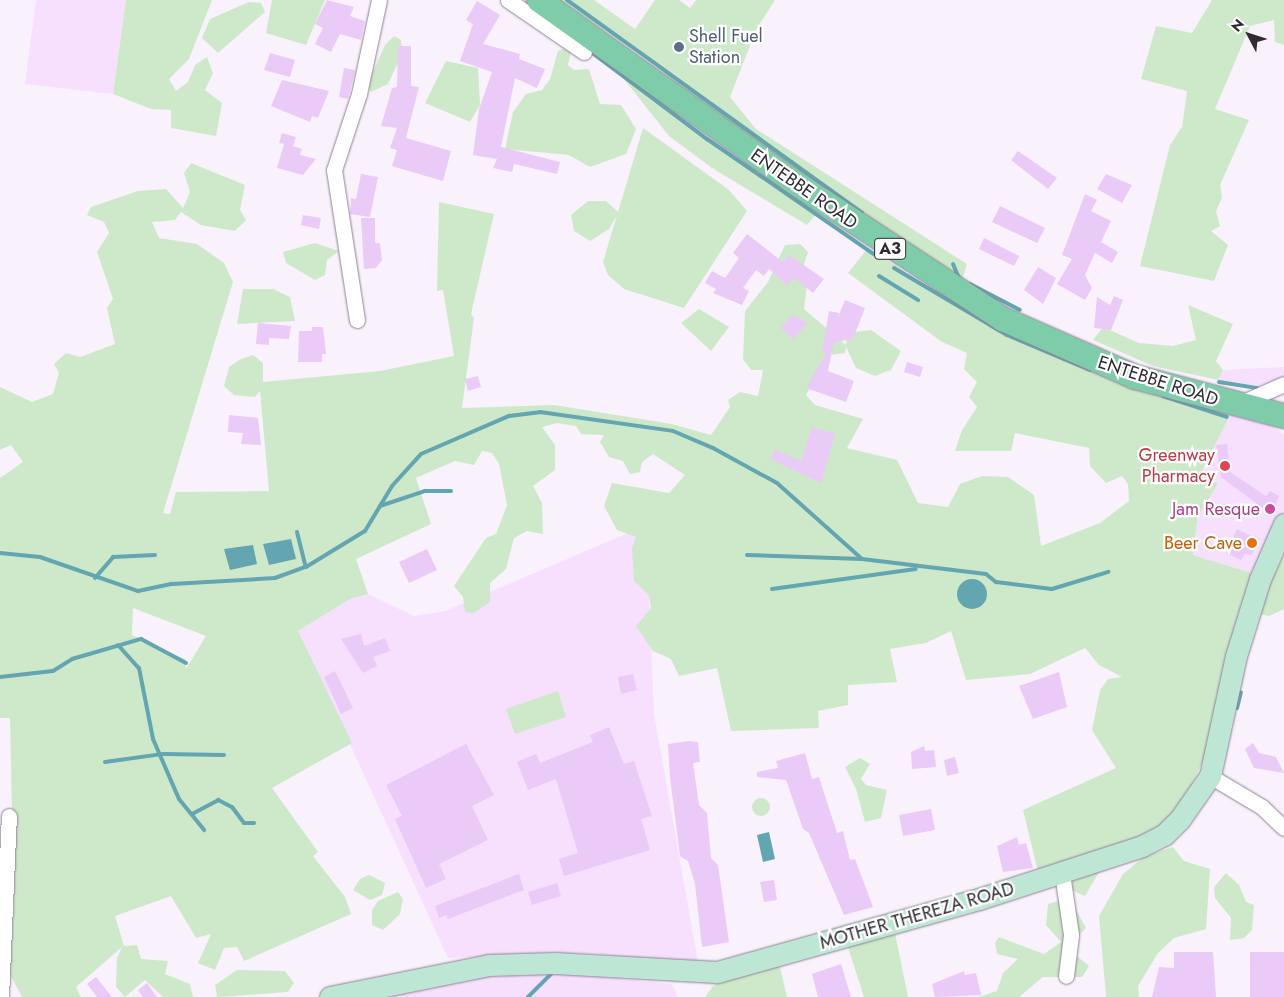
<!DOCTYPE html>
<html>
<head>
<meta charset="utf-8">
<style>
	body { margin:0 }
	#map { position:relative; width:1284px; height:997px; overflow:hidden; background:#f9f2fc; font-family:Jost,sans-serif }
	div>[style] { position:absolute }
	.built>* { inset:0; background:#f6e0fe }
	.green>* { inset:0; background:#cee9ca }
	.round { border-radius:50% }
	.water>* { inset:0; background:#63a5b0 }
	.stream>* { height:4px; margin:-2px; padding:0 2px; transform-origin:2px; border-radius:2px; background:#63a5b0 }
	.building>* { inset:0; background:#eacaf6 }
	.roads { filter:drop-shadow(0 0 1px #908096) drop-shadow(0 0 1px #908096) }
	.street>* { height:15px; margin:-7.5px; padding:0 7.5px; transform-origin:7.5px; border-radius:7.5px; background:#fff }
	.secondary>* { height:21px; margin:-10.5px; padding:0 10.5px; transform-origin:10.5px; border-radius:10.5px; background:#bee6d4 }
	.primary>* { height:24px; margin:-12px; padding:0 12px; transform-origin:12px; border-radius:12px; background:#7eccaa }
	.dots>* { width:14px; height:14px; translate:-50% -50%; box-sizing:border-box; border:2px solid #fff; border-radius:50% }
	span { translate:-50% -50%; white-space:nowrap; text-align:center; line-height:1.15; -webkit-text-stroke:4.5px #fff; paint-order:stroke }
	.shield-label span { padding:1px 4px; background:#fff; border:1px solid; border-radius:4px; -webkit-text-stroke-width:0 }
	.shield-label { font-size:16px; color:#302a33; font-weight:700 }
	.service-label { font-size:18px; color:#4e5e75 }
	.left { translate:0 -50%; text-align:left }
	.street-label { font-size:18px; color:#302a33 }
	.health-label { font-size:18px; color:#be3a42 }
	.right { translate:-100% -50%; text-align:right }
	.hotel-label { font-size:18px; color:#b23c85 }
	.food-label { font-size:18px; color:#c56008 }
	.north { position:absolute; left:1224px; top:10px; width:50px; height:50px; -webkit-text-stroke:4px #fff; paint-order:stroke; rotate:310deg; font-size:14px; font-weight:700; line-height:20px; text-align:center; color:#302a33 }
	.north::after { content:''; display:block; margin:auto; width:18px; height:22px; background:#302a33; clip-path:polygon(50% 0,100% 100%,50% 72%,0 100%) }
</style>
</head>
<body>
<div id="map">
	<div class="built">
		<div style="clip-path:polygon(36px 0,126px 0,113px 94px,25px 84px)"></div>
		<div style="clip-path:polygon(1284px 367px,1284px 378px,1252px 387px,1218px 380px,1223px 370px)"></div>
		<div style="clip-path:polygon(1231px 413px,1269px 424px,1284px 434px,1284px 511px,1255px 574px,1193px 555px,1198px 516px,1218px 484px,1202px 471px)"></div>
		<div style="clip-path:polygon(635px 530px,649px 595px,654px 714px,698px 962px,582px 953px,448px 958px,298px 631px,350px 599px,368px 594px,414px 616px,445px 611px)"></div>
		<div style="clip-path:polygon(518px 968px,672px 984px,678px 997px,380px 997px)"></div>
	</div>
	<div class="green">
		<div style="clip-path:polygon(126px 0,212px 0,189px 59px,169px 79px,176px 91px,188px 82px,195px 65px,207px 57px,213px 73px,205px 90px,222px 103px,216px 136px,171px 128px,171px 110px,151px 109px,113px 94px)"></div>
		<div style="clip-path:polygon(272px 0,325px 0,306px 45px,266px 33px)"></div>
		<div style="clip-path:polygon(560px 0,594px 0,635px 29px,655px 0,679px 0,690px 8px,696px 0,775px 0,756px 30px,730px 97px,756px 129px,967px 264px,961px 283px,716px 116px,651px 62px)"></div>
		<div style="clip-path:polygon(1212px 0,1284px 0,1284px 45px,1275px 42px,1274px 20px,1250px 26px,1215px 109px,1249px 120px,1220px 185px,1222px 198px,1216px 211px,1220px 226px,1211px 231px,1228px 245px,1214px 281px,1140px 266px,1170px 145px,1182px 127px,1187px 91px,1141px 79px,1156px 26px,1192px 33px)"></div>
		<div style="clip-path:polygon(249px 2px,261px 3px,265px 12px,218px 53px,202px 38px,210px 19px)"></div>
		<div style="clip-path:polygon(394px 36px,401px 40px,402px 54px,388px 84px,371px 92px,367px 85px,385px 45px)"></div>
		<div style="clip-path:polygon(567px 47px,571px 51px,568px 65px,574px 70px,589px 69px,600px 104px,621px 105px,636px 129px,626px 154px,590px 167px,569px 155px,505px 149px,513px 112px,526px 94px,542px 90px,550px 79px,558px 51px)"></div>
		<div style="clip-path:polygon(446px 61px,478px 68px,480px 105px,470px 122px,425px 103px)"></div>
		<div style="clip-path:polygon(623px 78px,816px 214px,807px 225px,712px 168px,669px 136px)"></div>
		<div style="clip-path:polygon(643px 128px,729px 190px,747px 211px,684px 308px,624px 289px,608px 275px,603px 262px,617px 215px,609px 229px,590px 241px,574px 231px,571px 215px,588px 201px,606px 201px,618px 212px)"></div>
		<div style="clip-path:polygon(evenodd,191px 163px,245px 185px,240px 210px,246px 220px,235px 231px,201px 225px,181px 212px,175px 220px,152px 222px,159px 238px,197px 244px,224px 263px,233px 282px,163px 513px,170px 514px,176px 492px,269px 491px,260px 391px,255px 397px,234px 395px,224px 386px,229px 367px,241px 359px,253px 355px,263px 363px,263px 382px,380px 371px,454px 356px,443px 290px,437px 291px,439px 202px,494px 214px,471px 314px,474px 318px,462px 408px,554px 405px,672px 424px,711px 435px,730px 407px,728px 400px,740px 392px,758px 396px,763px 370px,751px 370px,743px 359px,745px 311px,768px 282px,785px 245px,800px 244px,808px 252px,803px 267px,808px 276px,804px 309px,846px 345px,847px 333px,871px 330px,901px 351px,891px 370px,875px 376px,856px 368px,846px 347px,845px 353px,829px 355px,806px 395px,815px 405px,863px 419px,847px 448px,897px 460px,918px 503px,948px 507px,960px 484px,982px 476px,1008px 477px,1034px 495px,1041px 546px,1100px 523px,1129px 501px,1128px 484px,1122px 476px,1106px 483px,1090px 466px,1089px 448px,1015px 433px,1011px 451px,955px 451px,962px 430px,977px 407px,969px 397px,977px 382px,964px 369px,967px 353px,942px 342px,848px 273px,868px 248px,1005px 336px,1231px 413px,1202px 471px,1218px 484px,1198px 516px,1193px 555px,1255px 574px,1205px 757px,1178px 812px,1101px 869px,1085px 896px,1039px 876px,1023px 810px,1116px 768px,1092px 730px,1100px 690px,1108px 679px,1122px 677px,1099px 665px,1085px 648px,1030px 674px,966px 680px,951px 631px,926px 643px,890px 649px,897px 682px,848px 685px,848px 705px,818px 711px,819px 728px,731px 731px,717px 668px,679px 676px,671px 659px,653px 651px,636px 626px,651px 608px,649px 595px,634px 581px,632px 548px,636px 537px,617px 530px,604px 506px,612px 483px,669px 493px,685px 475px,653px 454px,642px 462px,640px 472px,630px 474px,623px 461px,609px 457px,600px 442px,604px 435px,581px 434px,576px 426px,557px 423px,542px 427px,555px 445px,555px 470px,533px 486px,542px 503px,543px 534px,527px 531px,514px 538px,506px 569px,490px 583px,490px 602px,474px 613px,465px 612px,463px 597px,454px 586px,486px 538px,496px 534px,507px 505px,499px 464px,492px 453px,482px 451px,474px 465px,455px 461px,416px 478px,431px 524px,356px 559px,368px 594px,350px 599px,298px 631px,352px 743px,272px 788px,318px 852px,313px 856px,345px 897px,351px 914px,244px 961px,237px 947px,224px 948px,215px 970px,198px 963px,211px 934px,196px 938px,171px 896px,115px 916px,124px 946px,137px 945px,141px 959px,168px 961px,165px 974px,190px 984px,193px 997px,163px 997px,145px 980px,125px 997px,116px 987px,117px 958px,122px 947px,76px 987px,81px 997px,22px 997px,6px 967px,14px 908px,10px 718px,0 718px,0 478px,23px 462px,11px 445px,0 450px,0 387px,32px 402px,53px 394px,59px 373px,54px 364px,66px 353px,80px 357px,115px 344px,107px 308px,113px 299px,97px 252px,109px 233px,104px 222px,87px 215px,91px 207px,138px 191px,166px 189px,183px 208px,190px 192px,184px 173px,191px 163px,133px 608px,206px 636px,186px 669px,185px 659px,132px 635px,133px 608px)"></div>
		<div style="clip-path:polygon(315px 243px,339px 251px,327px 260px,325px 275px,315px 280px,286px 263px,283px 252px)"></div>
		<div style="clip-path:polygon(243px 289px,273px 289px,290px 297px,295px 321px,237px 324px)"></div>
		<div style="clip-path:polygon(1188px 305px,1233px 324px,1216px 361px,1223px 370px,1218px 380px,1153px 366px,1093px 340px,1103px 327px,1139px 343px,1173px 346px,1196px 340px)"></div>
		<div style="clip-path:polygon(699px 309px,729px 327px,711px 351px,681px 323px)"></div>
		<div style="clip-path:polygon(1284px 556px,1284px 609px,1269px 616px,1259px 614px,1259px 604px)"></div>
		<div style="clip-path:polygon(558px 691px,566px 717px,515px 734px,506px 709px)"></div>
		<div style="clip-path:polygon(860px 758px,870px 764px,861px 779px,866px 785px,887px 790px,881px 818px,865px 822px,856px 789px,845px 767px)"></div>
		<div class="round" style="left:752px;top:798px;width:18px;height:18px"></div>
		<div style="clip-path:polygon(1173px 847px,1184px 861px,1210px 869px,1206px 929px,1174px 938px,1158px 953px,1138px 986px,1139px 997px,1106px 997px,1099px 916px,1123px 874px,1144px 857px)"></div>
		<div style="clip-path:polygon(1226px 873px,1239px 885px,1246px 902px,1254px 905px,1252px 930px,1244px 938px,1230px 940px,1231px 918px,1215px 898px,1214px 887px)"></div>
		<div style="clip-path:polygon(369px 875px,385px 883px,382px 895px,370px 900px,353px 890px,360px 879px)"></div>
		<div style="clip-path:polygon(398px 892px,403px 899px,400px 914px,383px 930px,372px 925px,372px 910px,378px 901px)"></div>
		<div style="clip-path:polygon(1061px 900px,1075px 908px,1086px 928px,1074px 940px,1072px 952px,1089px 966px,1082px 977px,1043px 977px,1019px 997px,978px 997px,997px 991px,1003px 973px,1018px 959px,997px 954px,995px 943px,999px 937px,1044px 954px,1061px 942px,1046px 925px,1048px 904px)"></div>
		<div style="clip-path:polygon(894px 928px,908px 997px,864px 997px,847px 944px)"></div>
		<div style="clip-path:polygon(779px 963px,787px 997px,705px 997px,714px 985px)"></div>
		<div style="clip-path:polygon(237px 970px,285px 971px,294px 983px,288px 992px,217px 997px,215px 985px)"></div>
	</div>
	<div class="water">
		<div style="clip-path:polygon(291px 539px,296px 559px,269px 565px,263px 544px)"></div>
		<div style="clip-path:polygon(253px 545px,257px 564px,230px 570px,224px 549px)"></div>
		<div class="round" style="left:957px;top:579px;width:30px;height:30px"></div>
		<div style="clip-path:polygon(769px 832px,775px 859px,763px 862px,757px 835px)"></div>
	</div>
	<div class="stream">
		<div style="left:567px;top:0;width:364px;rotate:35.8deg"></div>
		<div style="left:587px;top:49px;width:150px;rotate:36.9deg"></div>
		<div style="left:707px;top:139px;width:203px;rotate:34.6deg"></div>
		<div style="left:953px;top:264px;width:15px;rotate:67deg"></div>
		<div style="left:894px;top:268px;width:131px;rotate:30.7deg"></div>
		<div style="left:1007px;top:335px;width:90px;rotate:22.9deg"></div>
		<div style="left:879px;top:276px;width:46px;rotate:31.6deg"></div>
		<div style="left:970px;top:284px;width:56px;rotate:27.5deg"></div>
		<div style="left:1219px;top:382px;width:39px;rotate:9deg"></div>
		<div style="left:1163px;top:396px;width:67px;rotate:18.2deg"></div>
		<div style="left:380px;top:506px;width:47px;rotate:-18.4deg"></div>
		<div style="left:425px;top:491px;width:26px"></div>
		<div style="left:297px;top:532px;width:36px;rotate:76deg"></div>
		<div style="left:0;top:553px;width:40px;rotate:5.7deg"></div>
		<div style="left:40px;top:557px;width:104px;rotate:19.1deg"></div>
		<div style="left:138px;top:591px;width:35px;rotate:-12deg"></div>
		<div style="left:172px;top:584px;width:103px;rotate:-3.3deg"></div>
		<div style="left:275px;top:578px;width:33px;rotate:-20deg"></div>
		<div style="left:306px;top:567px;width:69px;rotate:-31.4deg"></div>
		<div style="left:365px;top:531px;width:52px;rotate:-59deg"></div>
		<div style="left:392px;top:486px;width:43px;rotate:-47.8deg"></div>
		<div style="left:421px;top:454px;width:96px;rotate:-23.4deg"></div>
		<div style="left:509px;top:416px;width:31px;rotate:-7deg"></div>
		<div style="left:540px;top:412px;width:134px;rotate:8.1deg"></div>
		<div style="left:673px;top:431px;width:43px;rotate:23deg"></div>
		<div style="left:713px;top:448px;width:73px;rotate:28.7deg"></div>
		<div style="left:777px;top:483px;width:114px;rotate:41.8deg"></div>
		<div style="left:747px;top:555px;width:115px;rotate:2deg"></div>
		<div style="left:862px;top:559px;width:125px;rotate:6.9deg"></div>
		<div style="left:986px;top:574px;width:13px;rotate:39deg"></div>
		<div style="left:996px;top:582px;width:56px;rotate:7.1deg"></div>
		<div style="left:1052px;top:589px;width:59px;rotate:-16.9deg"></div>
		<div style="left:95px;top:578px;width:28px;rotate:-49deg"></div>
		<div style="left:113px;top:557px;width:42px;rotate:-2.7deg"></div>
		<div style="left:772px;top:589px;width:145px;rotate:-7.9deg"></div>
		<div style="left:118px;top:645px;width:31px;rotate:48deg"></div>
		<div style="left:139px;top:668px;width:72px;rotate:78.8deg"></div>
		<div style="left:153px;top:739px;width:65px;rotate:66.6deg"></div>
		<div style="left:179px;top:799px;width:40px;rotate:51deg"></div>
		<div style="left:0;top:677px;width:53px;rotate:-6.5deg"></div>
		<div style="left:53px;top:671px;width:22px;rotate:-32deg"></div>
		<div style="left:72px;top:659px;width:72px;rotate:-16.2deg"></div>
		<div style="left:141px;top:639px;width:51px;rotate:28.1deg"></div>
		<div style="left:1237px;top:708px;width:16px;rotate:-76deg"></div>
		<div style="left:105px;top:762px;width:59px;rotate:-7.9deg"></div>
		<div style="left:163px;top:754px;width:61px;rotate:0.9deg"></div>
		<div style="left:192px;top:814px;width:30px;rotate:-28deg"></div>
		<div style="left:218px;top:800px;width:16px;rotate:27deg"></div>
		<div style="left:232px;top:807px;width:20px;rotate:53deg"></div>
		<div style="left:244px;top:823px;width:10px"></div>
		<div style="left:528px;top:997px;width:38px;rotate:-45deg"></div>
	</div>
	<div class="building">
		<div style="clip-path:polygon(327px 0,354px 7px,350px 16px,365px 21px,361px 40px,340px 34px,331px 52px,315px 44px,323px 28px,315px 24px)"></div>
		<div style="clip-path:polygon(477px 1px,500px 15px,483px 44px,520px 54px,519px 59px,545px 69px,537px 88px,515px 78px,501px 147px,560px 162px,557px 174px,514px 164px,512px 172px,493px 168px,497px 159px,473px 155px,479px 109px,492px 72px,460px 61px,473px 24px,466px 20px)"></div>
		<div style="clip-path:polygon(398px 46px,411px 46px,411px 86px,419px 87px,406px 138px,451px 151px,443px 181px,392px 166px,397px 150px,390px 148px,397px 128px,381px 126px,392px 88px,397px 87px)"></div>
		<div style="clip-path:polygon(270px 53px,295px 60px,290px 77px,264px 70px)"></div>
		<div style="clip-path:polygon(344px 68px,355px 70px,348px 99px,339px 97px)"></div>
		<div style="clip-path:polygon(282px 80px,329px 91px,318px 118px,312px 116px,310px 122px,271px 106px)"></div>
		<div style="clip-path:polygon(282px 133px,296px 137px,293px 146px,302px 149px,300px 155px,316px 159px,303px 175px,277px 168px,284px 144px,279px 143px)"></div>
		<div style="clip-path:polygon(1018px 151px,1057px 178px,1048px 189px,1011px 160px)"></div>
		<div style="clip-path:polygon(361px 174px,378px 177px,370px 217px,350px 214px,351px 198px,356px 199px)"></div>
		<div style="clip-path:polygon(1106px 174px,1132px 185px,1122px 203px,1097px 189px)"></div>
		<div style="clip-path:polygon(1085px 194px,1097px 200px,1091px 211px,1111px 221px,1101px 242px,1118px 252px,1112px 263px,1095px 253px,1085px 275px,1092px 288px,1085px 300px,1057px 284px,1072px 259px,1062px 255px)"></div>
		<div style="clip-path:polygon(1000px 206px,1045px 228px,1037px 243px,992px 222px)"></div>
		<div style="clip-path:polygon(303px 215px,321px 218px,319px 229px,301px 225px)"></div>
		<div style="clip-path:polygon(361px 218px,375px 218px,375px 243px,380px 243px,382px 260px,376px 268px,364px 269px)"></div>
		<div style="clip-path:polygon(747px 234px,783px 262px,789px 255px,824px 279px,813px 293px,794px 278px,787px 285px,769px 269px,764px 276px,756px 270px,743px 288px,749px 291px,742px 305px,713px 293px,716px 289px,705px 283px,712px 271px,725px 278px,739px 258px,733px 253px)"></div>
		<div style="clip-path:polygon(984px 238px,1019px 256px,1014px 266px,979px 249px)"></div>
		<div style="clip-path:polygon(1038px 267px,1056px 278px,1043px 304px,1024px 290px)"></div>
		<div style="clip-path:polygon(1114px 296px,1123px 300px,1111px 330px,1094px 328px,1097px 297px,1110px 305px)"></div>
		<div style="clip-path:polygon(845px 300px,865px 308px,853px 339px,834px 342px,828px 371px,854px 381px,846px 402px,806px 388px,826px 353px,822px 352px,829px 311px,839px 313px,838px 317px)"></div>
		<div style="clip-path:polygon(792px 315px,808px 323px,793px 339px,781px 328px)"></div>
		<div style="clip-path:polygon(258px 323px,291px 326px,289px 339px,269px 338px,269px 345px,256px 344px)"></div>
		<div style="clip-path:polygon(312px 327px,323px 327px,326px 354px,322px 354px,322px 362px,298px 362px,299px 331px,312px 331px)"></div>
		<div style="clip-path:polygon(907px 362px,923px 367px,920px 377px,904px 372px)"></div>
		<div style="clip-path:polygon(478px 376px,481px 387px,468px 391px,465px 379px)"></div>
		<div style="clip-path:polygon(229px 415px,258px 418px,261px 445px,241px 444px,243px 433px,228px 432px)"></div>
		<div style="clip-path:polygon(812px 427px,835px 434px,821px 483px,770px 459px,775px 449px,801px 461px)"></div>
		<div style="clip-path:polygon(1227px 444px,1230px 472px,1266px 496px,1270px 491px,1279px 496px,1272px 515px,1221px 477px,1216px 445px)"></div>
		<div style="clip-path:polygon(1237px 529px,1259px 540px,1252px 555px,1245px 554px,1241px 560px,1226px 553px)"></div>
		<div style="clip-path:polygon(427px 549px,437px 570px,409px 583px,399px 562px)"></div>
		<div style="clip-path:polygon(361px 634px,364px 646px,385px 638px,390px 651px,373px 657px,377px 666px,363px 673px,341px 639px)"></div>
		<div style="clip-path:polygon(335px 671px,353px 708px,341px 714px,324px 677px)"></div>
		<div style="clip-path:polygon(1059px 672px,1067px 707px,1033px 719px,1019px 686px)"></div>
		<div style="clip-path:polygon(633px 674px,637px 690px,621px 694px,618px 677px)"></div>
		<div style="clip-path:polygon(609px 727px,624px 764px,634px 761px,652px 816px,641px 819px,650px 850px,564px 876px,559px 859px,578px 853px,556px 779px,528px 790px,517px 762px,536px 754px,540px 763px,593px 742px,590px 735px)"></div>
		<div style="clip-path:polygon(689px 741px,698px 742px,700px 762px,693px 763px,699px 805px,707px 813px,711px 858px,718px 865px,729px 942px,702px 947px,695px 884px,688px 861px,680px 856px,670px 777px,668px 744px)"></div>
		<div style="clip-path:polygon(1253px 743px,1259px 753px,1276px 757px,1284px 773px,1254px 768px,1245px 749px)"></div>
		<div style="clip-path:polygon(466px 744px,494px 795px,472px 806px,488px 840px,439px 864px,446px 879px,426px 888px,395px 819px,402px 816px,386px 785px)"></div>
		<div style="clip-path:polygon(924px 746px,925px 751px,934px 750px,936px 767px,912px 769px,911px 752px)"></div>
		<div style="clip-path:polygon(805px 753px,812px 779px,819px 777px,837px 833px,843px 831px,850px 860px,855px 859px,873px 907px,844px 915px,809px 833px,803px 829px,786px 780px,757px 777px,757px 772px,778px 768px,776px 761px)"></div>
		<div style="clip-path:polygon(955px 757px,959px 773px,947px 776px,944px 760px)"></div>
		<div style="clip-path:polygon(931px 809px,935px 830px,903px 836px,899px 815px)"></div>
		<div style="clip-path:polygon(1017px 837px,1019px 845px,1026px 843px,1033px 868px,1003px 872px,997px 846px)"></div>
		<div style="clip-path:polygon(519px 874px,524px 890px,448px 919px,446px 915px,439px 918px,435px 906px)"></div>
		<div style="clip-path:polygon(774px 880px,777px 900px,764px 902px,760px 882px)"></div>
		<div style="clip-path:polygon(557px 883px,561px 896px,532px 905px,528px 892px)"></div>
		<div style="clip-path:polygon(1174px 952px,1213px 952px,1216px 997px,1152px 997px,1159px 967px,1174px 968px)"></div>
		<div style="clip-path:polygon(1250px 952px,1284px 952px,1284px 997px,1250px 997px)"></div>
		<div style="clip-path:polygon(841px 964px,851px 997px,818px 997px,812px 974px)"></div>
		<div style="clip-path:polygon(964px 971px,965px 975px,976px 973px,981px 995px,935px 997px,932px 984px)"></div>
		<div style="clip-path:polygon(96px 977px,112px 997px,97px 997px,87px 984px)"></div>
		<div style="clip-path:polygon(147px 983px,157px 997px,143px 997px,138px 990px)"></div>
	</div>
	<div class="roads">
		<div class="street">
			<div style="left:508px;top:0;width:92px;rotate:34.4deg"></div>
			<div style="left:357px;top:320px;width:152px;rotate:-98.7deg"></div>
			<div style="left:334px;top:170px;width:80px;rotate:-71.8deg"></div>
			<div style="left:359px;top:94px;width:96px;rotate:-78deg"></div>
			<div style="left:1236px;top:405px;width:52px;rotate:-23.6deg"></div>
			<div style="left:1210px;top:776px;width:61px;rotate:30.8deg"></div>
			<div style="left:1262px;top:807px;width:30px;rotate:44deg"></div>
			<div style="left:1062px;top:873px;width:63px;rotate:81.7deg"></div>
			<div style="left:1071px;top:935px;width:41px;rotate:97deg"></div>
			<div style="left:1px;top:997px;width:181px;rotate:-87.5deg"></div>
		</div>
		<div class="secondary">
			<div style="left:330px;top:997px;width:161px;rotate:-11.4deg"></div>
			<div style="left:488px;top:965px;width:67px;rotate:-1.7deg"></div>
			<div style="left:555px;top:963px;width:162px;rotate:3.2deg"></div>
			<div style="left:717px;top:972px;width:272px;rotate:-15.6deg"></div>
			<div style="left:979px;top:899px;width:171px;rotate:-18deg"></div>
			<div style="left:1142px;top:846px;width:25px;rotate:-27deg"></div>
			<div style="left:1164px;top:835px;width:23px;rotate:-45deg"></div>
			<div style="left:1180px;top:819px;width:52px;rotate:-55.1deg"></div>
			<div style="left:1210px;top:776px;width:123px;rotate:-77.8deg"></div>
			<div style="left:1236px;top:656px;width:81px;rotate:-72.7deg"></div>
			<div style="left:1260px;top:579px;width:60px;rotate:-66.4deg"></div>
		</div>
		<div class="primary">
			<div style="left:539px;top:0;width:310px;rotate:35.5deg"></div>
			<div style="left:791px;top:180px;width:254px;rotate:33.3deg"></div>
			<div style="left:1003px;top:319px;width:144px;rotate:23.7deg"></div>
			<div style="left:1135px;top:377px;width:154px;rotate:14.7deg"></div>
		</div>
	</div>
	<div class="dots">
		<div style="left:679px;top:47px;background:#5c6f8a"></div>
		<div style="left:1225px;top:466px;background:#e0444e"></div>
		<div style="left:1270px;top:509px;background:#d1479c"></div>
		<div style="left:1252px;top:543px;background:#e8710a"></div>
	</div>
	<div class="shield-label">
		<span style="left:890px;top:249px">A3</span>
	</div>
	<div class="service-label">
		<span class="left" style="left:689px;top:47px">Shell Fuel<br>Station</span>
	</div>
	<div class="street-label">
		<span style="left:804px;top:189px;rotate:35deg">ENTEBBE ROAD</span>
		<span style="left:1158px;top:381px;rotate:18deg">ENTEBBE ROAD</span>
		<span style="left:917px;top:916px;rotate:-16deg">MOTHER THEREZA ROAD</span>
	</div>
	<div class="health-label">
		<span class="right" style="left:1215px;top:466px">Greenway<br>Pharmacy</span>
	</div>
	<div class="hotel-label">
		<span class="right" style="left:1260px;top:509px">Jam Resque</span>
	</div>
	<div class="food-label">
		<span class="right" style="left:1242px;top:543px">Beer Cave</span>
	</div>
	<div class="north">N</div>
</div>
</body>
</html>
